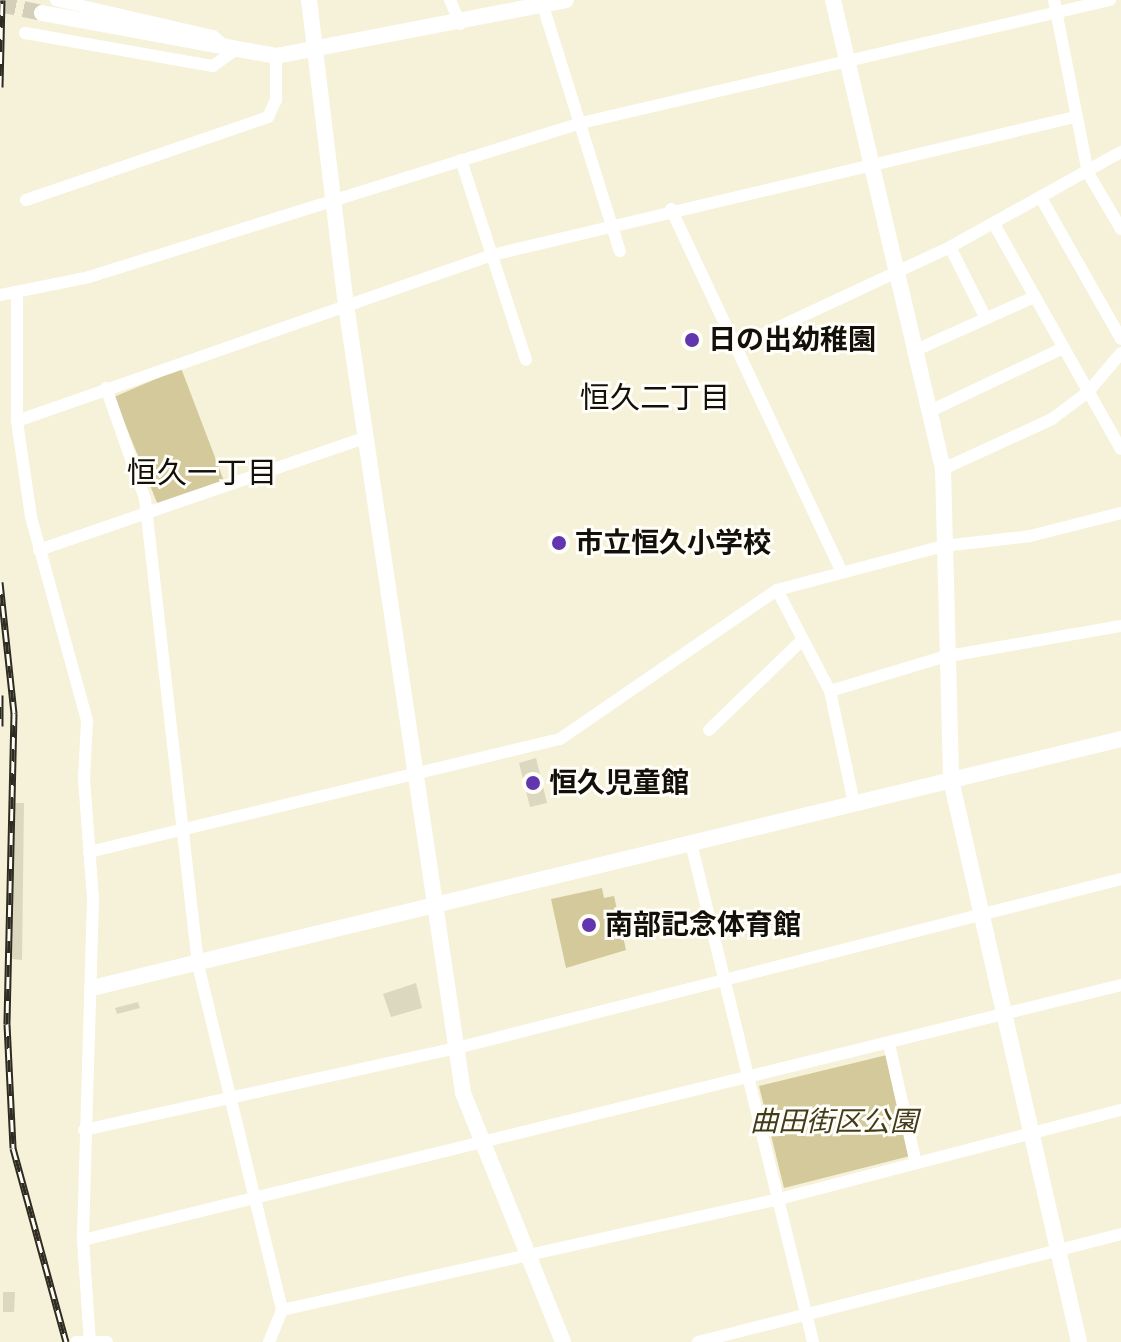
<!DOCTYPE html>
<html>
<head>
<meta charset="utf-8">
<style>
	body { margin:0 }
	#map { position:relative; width:1121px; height:1342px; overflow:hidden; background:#f6f1d9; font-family:"Libre Baskerville","Noto Sans JP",serif }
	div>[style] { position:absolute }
	.green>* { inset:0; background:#d4c99b }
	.building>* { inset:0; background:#dcd7bf }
	.secondary-tunnel>* { height:16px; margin-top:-8px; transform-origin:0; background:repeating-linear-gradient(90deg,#d4cfba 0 16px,transparent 0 24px) }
	.street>* { height:12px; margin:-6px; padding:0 6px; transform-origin:6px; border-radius:6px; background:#fff }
	.secondary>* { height:16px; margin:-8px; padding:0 8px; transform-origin:8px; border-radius:8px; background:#fff }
	.rail>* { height:7px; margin-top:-3.5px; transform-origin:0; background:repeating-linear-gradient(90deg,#fffef9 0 12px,#2e2b21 0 24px); box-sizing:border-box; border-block:2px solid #2e2b21 }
	.dots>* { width:22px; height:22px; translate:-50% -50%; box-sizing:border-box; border:4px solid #fffef9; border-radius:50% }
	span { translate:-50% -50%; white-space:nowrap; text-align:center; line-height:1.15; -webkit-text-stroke:6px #fffef9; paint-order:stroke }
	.poi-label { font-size:28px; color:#121008; font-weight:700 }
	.left { translate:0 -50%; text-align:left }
	.park-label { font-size:28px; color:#433c1b; font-style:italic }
	.neighbourhood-label { font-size:30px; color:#121008 }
</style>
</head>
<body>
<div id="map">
	<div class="green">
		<div style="clip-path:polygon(181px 368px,224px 481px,158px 505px,114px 397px)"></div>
		<div style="clip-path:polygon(602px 888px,604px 898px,614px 896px,626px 950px,566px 968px,551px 899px)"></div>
		<div style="clip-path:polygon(887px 1055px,910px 1156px,784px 1188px,759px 1086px)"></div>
	</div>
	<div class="building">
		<div style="clip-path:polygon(536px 758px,547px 803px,530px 807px,519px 763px)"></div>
		<div style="clip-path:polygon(14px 803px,24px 803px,22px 960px,12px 959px)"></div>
		<div style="clip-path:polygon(416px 983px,422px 1008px,391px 1017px,383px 994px)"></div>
		<div style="clip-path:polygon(138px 1002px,140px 1008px,117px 1014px,115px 1008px)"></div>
		<div style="clip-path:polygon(3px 1292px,15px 1292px,14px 1312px,3px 1312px)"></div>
	</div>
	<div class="secondary-tunnel">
		<div style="left:0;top:4px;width:43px;rotate:12.1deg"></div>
	</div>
	<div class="street">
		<div style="left:450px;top:0;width:26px;rotate:67deg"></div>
		<div style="left:1054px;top:0;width:176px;rotate:78.9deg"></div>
		<div style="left:1088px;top:173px;width:65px;rotate:59.5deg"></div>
		<div style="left:543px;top:6px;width:257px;rotate:72.6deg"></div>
		<div style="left:25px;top:33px;width:191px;rotate:10deg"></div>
		<div style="left:213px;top:66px;width:24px;rotate:-36deg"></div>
		<div style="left:232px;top:52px;width:25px;rotate:-140deg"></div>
		<div style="left:213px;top:36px;width:161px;rotate:-167.1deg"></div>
		<div style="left:461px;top:160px;width:210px;rotate:72deg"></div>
		<div style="left:1041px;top:198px;width:162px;rotate:60.4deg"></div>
		<div style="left:26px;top:200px;width:256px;rotate:-18.9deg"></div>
		<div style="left:268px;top:117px;width:19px;rotate:-65deg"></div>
		<div style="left:276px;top:100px;width:44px;rotate:-90deg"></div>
		<div style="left:671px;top:209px;width:401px;rotate:64.8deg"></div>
		<div style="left:994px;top:224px;width:258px;rotate:60.6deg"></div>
		<div style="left:950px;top:247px;width:80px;rotate:63.4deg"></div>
		<div style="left:17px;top:293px;width:128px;rotate:90deg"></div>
		<div style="left:17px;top:421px;width:97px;rotate:81.7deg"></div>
		<div style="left:31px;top:517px;width:212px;rotate:74.6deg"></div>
		<div style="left:87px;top:721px;width:58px;rotate:93deg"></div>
		<div style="left:84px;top:779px;width:120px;rotate:85.7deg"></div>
		<div style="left:93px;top:899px;width:341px;rotate:91.7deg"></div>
		<div style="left:83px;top:1240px;width:102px;rotate:86.1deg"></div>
		<div style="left:0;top:295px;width:91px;rotate:-11.4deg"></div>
		<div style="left:89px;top:277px;width:516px;rotate:-17.38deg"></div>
		<div style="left:581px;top:123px;width:543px;rotate:-13.09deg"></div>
		<div style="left:738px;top:346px;width:234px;rotate:-25deg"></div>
		<div style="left:950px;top:247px;width:196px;rotate:-29.1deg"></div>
		<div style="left:916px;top:350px;width:129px;rotate:-24.2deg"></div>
		<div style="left:106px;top:388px;width:118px;rotate:70.6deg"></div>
		<div style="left:145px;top:499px;width:469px;rotate:83.5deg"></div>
		<div style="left:198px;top:965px;width:355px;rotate:76.3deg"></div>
		<div style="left:282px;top:1310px;width:35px;rotate:112deg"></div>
		<div style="left:930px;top:411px;width:147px;rotate:-25.3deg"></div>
		<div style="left:17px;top:421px;width:503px;rotate:-19.26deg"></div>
		<div style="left:492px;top:255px;width:599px;rotate:-13.32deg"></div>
		<div style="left:943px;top:469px;width:120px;rotate:-24.6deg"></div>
		<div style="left:1052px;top:419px;width:45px;rotate:-36.9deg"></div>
		<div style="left:1088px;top:392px;width:51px;rotate:-49.8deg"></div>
		<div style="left:39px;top:550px;width:347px;rotate:-19deg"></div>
		<div style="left:777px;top:590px;width:114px;rotate:62.3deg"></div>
		<div style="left:830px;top:691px;width:115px;rotate:77.9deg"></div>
		<div style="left:830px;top:691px;width:118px;rotate:-16.7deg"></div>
		<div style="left:943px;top:657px;width:181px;rotate:-9.9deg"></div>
		<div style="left:709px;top:730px;width:127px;rotate:-44deg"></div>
		<div style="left:691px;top:843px;width:514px;rotate:76.26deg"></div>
		<div style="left:89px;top:852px;width:484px;rotate:-13.5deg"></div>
		<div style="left:560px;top:739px;width:263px;rotate:-34.5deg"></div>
		<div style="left:777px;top:590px;width:173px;rotate:-14.8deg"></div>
		<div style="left:944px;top:546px;width:87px;rotate:-6.6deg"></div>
		<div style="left:1030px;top:536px;width:94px;rotate:-14.2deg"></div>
		<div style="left:889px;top:1044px;width:118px;rotate:77.3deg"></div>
		<div style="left:84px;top:1130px;width:382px;rotate:-12.4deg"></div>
		<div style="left:457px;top:1048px;width:685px;rotate:-14.28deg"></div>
		<div style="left:83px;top:1240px;width:1069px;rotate:-13.8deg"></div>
		<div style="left:282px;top:1310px;width:509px;rotate:-12.59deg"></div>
		<div style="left:779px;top:1199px;width:353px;rotate:-14.6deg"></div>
		<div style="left:76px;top:1342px;width:31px"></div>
		<div style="left:698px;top:1342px;width:437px;rotate:-14.3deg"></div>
	</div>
	<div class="secondary">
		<div style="left:309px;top:0;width:307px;rotate:83.1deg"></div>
		<div style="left:346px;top:305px;width:797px;rotate:81.55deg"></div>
		<div style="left:463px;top:1093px;width:268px;rotate:68.1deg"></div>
		<div style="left:833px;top:0;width:482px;rotate:76.8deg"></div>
		<div style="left:943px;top:469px;width:311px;rotate:88.5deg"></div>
		<div style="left:951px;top:780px;width:576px;rotate:77.17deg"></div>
		<div style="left:42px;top:13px;width:238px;rotate:10.4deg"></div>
		<div style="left:276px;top:56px;width:295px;rotate:-10.9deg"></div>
		<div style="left:92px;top:988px;width:1059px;rotate:-13.6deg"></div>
	</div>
	<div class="rail">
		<div style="left:0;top:87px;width:87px;rotate:-88.7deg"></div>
		<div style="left:0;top:582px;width:132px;rotate:83.9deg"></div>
		<div style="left:14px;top:713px;width:311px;rotate:91.3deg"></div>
		<div style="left:7px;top:1024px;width:124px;rotate:87.2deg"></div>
		<div style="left:13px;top:1148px;width:201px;rotate:74.7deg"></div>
		<div style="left:0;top:695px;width:31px;rotate:90deg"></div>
	</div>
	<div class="dots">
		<div style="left:692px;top:340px;background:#6236ae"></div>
		<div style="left:559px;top:543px;background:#6236ae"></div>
		<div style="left:533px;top:783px;background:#6236ae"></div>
		<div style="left:589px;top:925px;background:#6236ae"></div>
	</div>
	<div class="poi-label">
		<span class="left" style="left:708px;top:340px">日の出幼稚園</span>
		<span class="left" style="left:575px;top:543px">市立恒久小学校</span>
		<span class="left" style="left:549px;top:783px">恒久児童館</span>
		<span class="left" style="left:605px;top:925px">南部記念体育館</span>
	</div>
	<div class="park-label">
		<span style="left:834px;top:1122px">曲田街区公園</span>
	</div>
	<div class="neighbourhood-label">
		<span style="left:655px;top:398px">恒久二丁目</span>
		<span style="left:202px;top:473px">恒久一丁目</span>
	</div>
</div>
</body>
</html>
